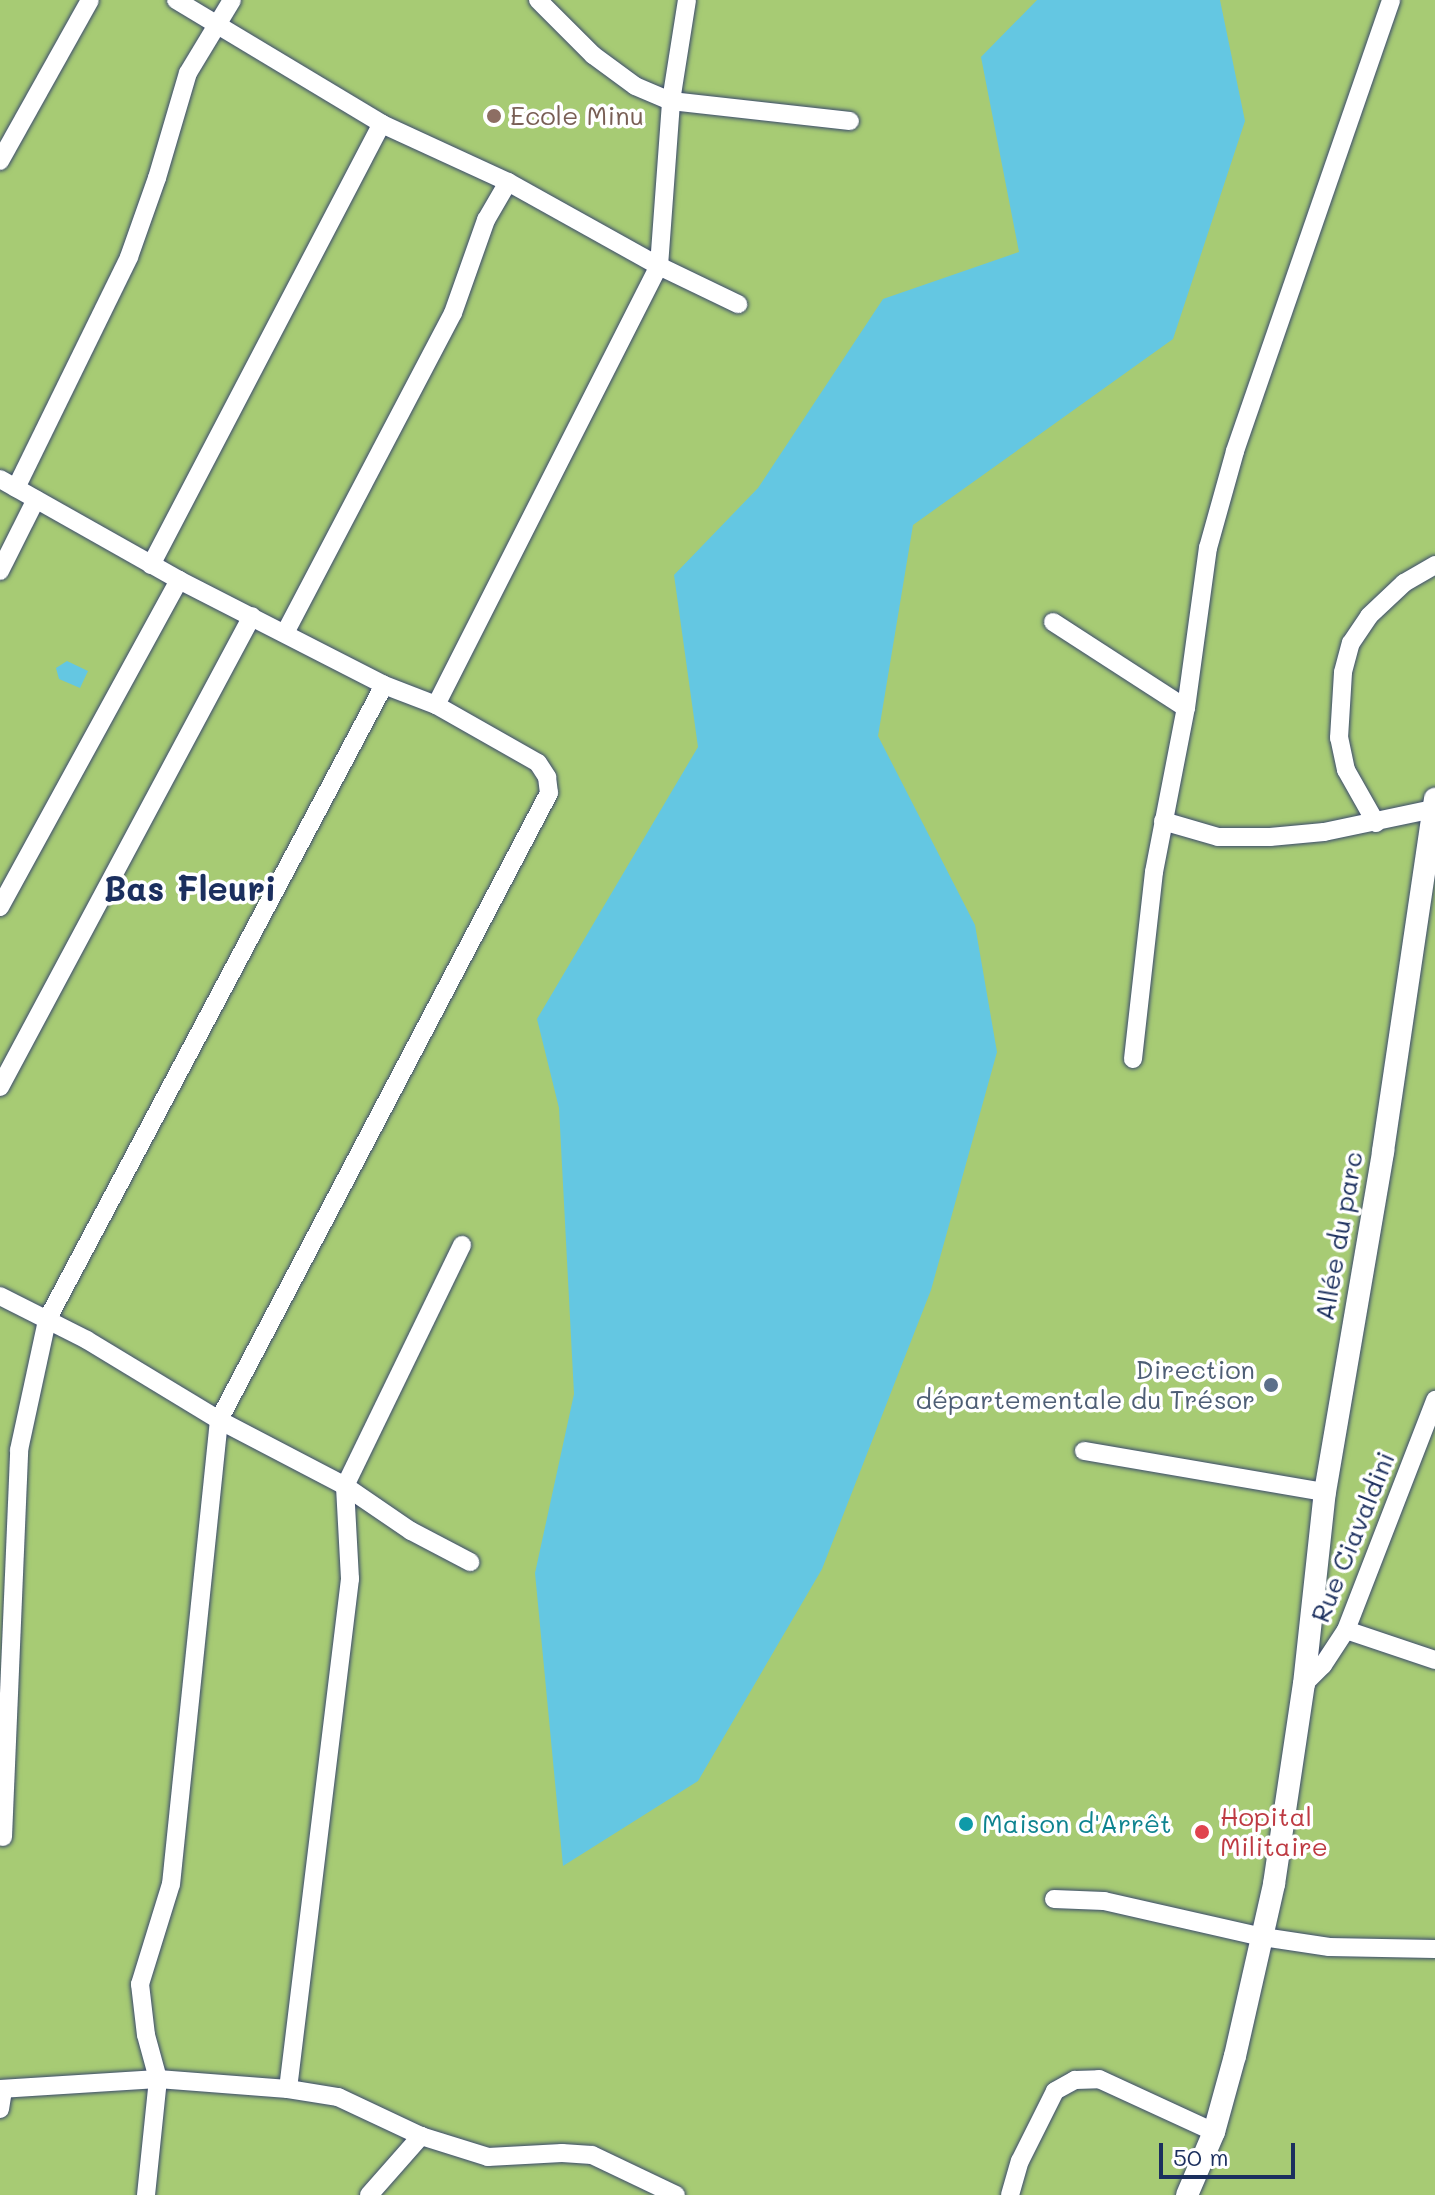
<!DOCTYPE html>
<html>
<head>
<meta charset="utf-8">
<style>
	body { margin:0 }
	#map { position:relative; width:1435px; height:2195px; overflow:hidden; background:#f0e2c4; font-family:Mali,sans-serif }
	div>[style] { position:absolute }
	.green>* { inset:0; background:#a7cb74 }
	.water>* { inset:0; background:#64c7e2 }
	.roads { filter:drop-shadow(0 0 2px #3b4a6d) drop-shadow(0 0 2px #3b4a6d) }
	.minor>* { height:18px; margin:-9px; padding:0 9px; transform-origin:9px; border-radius:9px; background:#fff }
	.tertiary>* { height:22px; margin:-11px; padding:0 11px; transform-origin:11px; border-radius:11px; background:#fff }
	.dots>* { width:22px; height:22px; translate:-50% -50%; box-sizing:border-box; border:4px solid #fff; border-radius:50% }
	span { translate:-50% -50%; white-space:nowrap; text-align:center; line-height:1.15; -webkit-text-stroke:7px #fff; paint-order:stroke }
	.education-label { font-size:26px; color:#785e54 }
	.left { translate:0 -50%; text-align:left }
	.street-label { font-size:26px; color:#1b2f5e }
	.service-label { font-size:26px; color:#4e5e75 }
	.right { translate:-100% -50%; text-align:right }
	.health-label { font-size:26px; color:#be3a42 }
	.culture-label { font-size:26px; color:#0d838f }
	.district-label { font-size:34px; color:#1b2f5e; font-weight:700 }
	.scale { position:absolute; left:1159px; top:2143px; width:136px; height:36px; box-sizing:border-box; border:4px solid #1b2f5e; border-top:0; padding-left:10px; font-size:24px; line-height:28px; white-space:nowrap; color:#1b2f5e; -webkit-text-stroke:6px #fff; paint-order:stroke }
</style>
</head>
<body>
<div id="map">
	<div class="green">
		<div style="clip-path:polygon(0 0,1435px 0,1435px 2195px,0 2195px)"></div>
	</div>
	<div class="water">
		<div style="clip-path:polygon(1037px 0,1220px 0,1245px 121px,1173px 339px,913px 525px,878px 736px,975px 925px,997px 1052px,931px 1290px,822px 1569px,698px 1781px,563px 1866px,535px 1573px,574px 1394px,559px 1108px,537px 1019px,698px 747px,674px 575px,758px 488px,883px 299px,1019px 252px,981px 57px)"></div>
		<div style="clip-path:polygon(67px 661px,88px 671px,80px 688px,59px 679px,56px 668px)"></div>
	</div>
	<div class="roads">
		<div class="minor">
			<div style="left:176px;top:0;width:240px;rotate:31deg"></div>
			<div style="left:382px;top:124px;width:139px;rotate:24.7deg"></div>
			<div style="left:508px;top:182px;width:173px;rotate:29.1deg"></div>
			<div style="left:659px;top:266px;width:88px;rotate:25.7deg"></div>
			<div style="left:538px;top:0;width:78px;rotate:45deg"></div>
			<div style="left:593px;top:55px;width:52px;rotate:36.4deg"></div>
			<div style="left:635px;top:86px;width:39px;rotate:23deg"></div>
			<div style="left:671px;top:101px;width:180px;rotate:6.4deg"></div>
			<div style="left:0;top:161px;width:184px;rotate:-60.8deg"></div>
			<div style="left:0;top:479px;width:206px;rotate:29.4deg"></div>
			<div style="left:179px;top:580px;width:230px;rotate:27.1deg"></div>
			<div style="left:384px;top:685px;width:56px;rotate:21deg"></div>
			<div style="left:436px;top:705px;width:117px;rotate:29.6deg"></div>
			<div style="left:538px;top:763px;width:17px;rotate:57deg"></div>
			<div style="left:547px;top:777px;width:16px;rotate:83deg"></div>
			<div style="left:549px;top:793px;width:709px;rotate:117.76deg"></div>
			<div style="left:219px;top:1420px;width:466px;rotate:95.9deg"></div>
			<div style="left:171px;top:1884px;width:105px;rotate:107.2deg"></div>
			<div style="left:140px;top:1984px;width:51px;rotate:83.3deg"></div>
			<div style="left:146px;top:2035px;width:46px;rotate:74.7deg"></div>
			<div style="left:158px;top:2079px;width:117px;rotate:95.9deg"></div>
			<div style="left:16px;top:488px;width:257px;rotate:-63.9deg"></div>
			<div style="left:129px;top:257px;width:84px;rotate:-70.5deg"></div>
			<div style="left:157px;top:178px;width:109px;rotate:-73.6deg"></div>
			<div style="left:188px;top:73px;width:85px;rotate:-58.9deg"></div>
			<div style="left:151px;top:565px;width:498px;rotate:-62.4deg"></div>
			<div style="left:0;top:571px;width:80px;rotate:-63.4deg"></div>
			<div style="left:1053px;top:622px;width:158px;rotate:32.9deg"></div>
			<div style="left:285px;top:633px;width:361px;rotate:-62.3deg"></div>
			<div style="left:453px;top:313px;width:99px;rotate:-70.5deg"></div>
			<div style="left:486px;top:220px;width:44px;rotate:-59.9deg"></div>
			<div style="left:436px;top:705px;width:492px;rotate:-63.1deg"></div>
			<div style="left:659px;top:266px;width:165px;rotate:-85.8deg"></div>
			<div style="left:671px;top:101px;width:102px;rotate:-81deg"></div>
			<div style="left:1163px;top:821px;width:57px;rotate:16.2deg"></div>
			<div style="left:1218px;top:837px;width:52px"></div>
			<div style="left:1270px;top:837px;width:54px;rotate:-5.3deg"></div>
			<div style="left:1324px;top:832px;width:111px;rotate:-11.9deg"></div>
			<div style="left:1376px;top:823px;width:61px;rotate:-119.5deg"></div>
			<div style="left:1346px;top:770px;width:33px;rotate:-102deg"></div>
			<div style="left:1339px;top:738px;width:66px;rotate:-86.5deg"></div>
			<div style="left:1343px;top:672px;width:30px;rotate:-75deg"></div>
			<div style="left:1351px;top:643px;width:32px;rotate:-56deg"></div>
			<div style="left:1369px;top:616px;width:48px;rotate:-43.3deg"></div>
			<div style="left:1404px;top:583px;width:36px;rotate:-30deg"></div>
			<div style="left:0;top:907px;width:373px;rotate:-61.3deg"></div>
			<div style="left:1133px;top:1059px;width:188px;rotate:-83.6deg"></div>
			<div style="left:1154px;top:872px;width:167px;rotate:-79deg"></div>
			<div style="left:1186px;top:708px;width:162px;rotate:-82.2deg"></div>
			<div style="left:1208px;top:548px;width:101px;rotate:-74.4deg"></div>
			<div style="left:1235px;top:451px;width:477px;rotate:-70.9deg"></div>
			<div style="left:0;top:1087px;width:534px;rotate:-61.85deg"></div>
			<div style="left:0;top:1296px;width:97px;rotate:26.8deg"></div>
			<div style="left:87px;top:1340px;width:154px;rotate:31.2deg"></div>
			<div style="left:219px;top:1420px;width:142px;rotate:27.6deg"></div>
			<div style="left:345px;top:1486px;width:80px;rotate:34.3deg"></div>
			<div style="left:411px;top:1531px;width:67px;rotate:27.7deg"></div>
			<div style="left:1084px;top:1451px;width:244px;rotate:9.7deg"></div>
			<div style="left:1346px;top:1630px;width:94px;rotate:18.6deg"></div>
			<div style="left:1304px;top:1684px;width:27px;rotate:-45deg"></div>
			<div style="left:1323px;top:1665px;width:42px;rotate:-56.7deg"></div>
			<div style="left:1346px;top:1630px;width:247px;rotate:-68.8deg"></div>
			<div style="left:3px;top:1837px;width:387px;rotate:-87.6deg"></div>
			<div style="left:19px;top:1450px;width:133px;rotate:-77.8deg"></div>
			<div style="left:47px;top:1320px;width:719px;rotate:-62.04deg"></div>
			<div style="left:1054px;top:1899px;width:50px;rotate:2.3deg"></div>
			<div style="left:1104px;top:1901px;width:163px;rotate:12.8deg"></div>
			<div style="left:1263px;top:1937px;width:67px;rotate:8.6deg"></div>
			<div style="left:1329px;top:1947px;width:106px;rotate:1.1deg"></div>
			<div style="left:0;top:2089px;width:158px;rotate:-3.6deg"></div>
			<div style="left:158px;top:2079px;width:130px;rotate:4.4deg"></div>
			<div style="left:288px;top:2089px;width:51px;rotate:9.1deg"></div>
			<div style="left:338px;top:2097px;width:92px;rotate:25.2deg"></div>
			<div style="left:421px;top:2136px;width:70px;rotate:17.4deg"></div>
			<div style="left:488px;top:2157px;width:74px;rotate:-3.1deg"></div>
			<div style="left:562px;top:2153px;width:30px;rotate:4deg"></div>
			<div style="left:592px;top:2155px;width:93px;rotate:25.5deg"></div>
			<div style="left:288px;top:2089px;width:514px;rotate:-83.07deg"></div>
			<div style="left:350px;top:1579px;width:93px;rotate:-93.1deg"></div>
			<div style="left:345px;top:1486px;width:268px;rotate:-64.1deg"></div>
			<div style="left:0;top:2109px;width:20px;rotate:-81deg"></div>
			<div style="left:369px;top:2195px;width:79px;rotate:-48.6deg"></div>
			<div style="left:1010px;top:2195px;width:35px;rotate:-74deg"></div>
			<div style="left:1020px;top:2161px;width:78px;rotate:-63.4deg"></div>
			<div style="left:1055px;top:2091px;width:23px;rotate:-29deg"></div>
			<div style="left:1075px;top:2080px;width:24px;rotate:-2deg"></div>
			<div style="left:1099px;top:2079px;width:127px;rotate:24.7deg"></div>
		</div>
		<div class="tertiary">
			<div style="left:1187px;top:2195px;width:69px;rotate:-66.8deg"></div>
			<div style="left:1214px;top:2132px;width:79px;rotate:-74.6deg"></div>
			<div style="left:1235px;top:2056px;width:176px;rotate:-77.2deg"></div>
			<div style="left:1274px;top:1884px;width:202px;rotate:-81.5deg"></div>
			<div style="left:1304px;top:1684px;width:193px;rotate:-83.8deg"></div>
			<div style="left:1325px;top:1492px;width:346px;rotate:-80.3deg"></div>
			<div style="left:1383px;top:1151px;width:356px;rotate:-81.6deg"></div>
		</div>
	</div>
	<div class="dots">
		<div style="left:494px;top:116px;background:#8d6e63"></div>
		<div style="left:1271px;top:1385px;background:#5c6f8a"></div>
		<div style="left:966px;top:1824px;background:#0f9aa8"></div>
		<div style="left:1202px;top:1832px;background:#e0444e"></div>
	</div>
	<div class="education-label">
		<span class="left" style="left:510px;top:116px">Ecole Minu</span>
	</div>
	<div class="street-label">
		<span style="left:1339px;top:1236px;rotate:-80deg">Allée du parc</span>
		<span style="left:1353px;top:1537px;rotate:-68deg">Rue Ciavaldini</span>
	</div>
	<div class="service-label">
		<span class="right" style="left:1255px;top:1385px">Direction<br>départementale du Trésor</span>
	</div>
	<div class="health-label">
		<span class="left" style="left:1220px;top:1832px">Hopital<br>Militaire</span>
	</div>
	<div class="culture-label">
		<span class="left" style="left:982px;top:1824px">Maison d'Arrêt</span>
	</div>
	<div class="district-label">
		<span style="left:190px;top:888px">Bas Fleuri</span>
	</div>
	<div class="scale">50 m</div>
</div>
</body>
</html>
